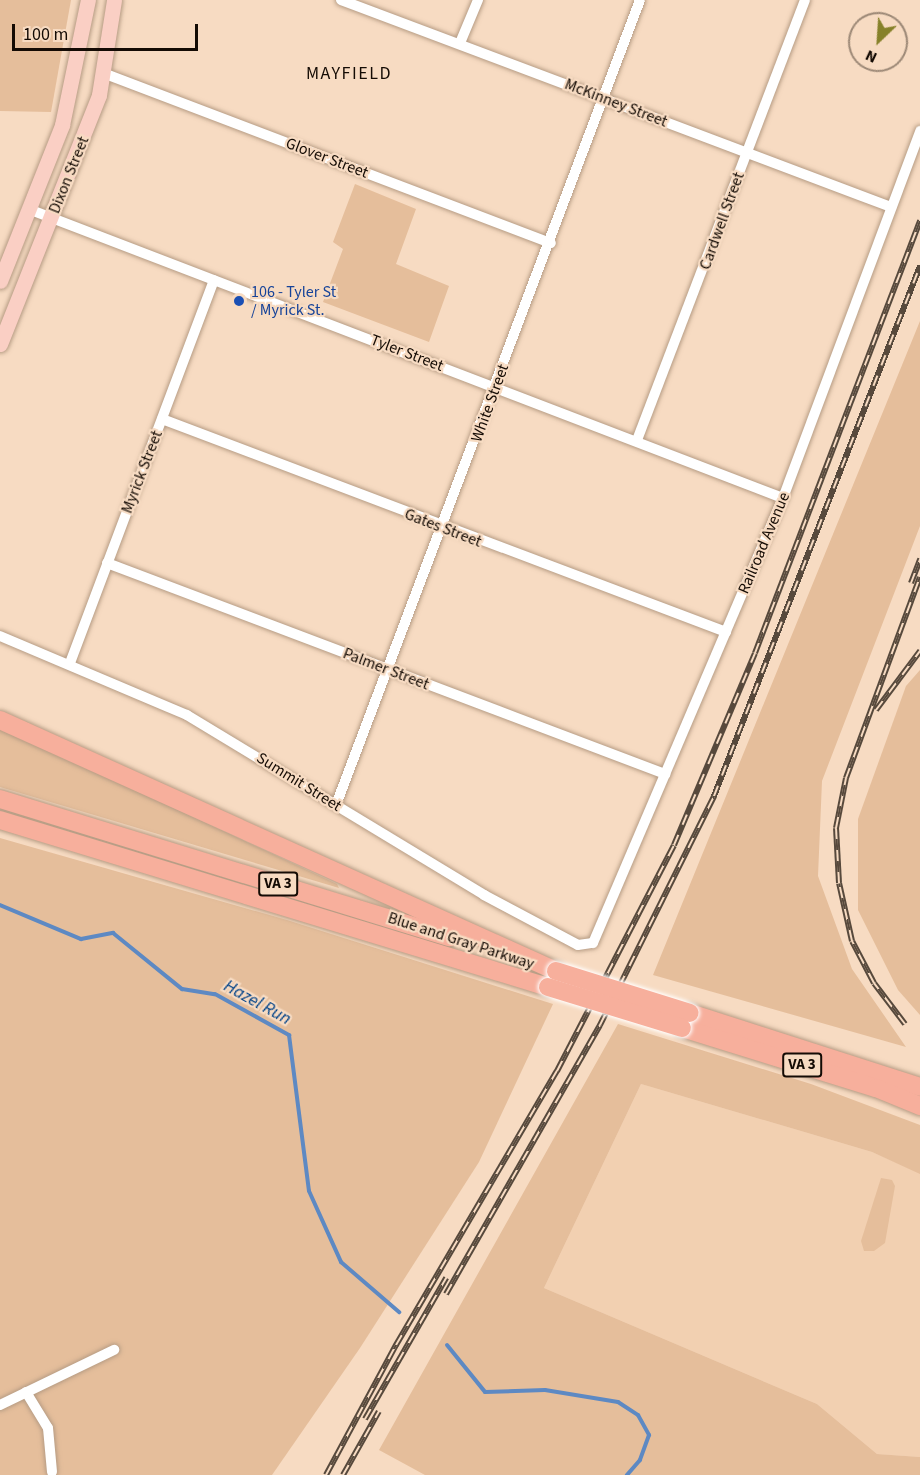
<!DOCTYPE html>
<html>
<head>
<meta charset="utf-8">
<style>
	body { margin:0 }
	#map { position:relative; width:920px; height:1475px; overflow:hidden; background:#f7dbc2; font-family:"Source Sans 3",sans-serif }
	div>[style] { position:absolute }
	.built>* { inset:0; background:#f2d0b1 }
	.green>* { inset:0; background:#e5be9b }
	.stream>* { height:4px; margin:-2px; padding:0 2px; transform-origin:2px; border-radius:2px; background:#5d89c3 }
	.roads { filter:drop-shadow(0 0 2px #b69c84) drop-shadow(0 0 2px #b69c84) }
	.street>* { height:10px; margin:-5px; padding:0 5px; transform-origin:5px; border-radius:5px; background:#fff }
	.primary>* { height:15px; margin:-7.5px; padding:0 7.5px; transform-origin:7.5px; border-radius:7.5px; background:#facfc4 }
	.highway>* { height:18px; margin:-9px; padding:0 9px; transform-origin:9px; border-radius:9px; background:#f7af9c }
	.rail>* { height:6px; margin-top:-3px; transform-origin:0; background:repeating-linear-gradient(90deg,#f7dbc2 0 11px,#57493c 0 22px); box-sizing:border-box; border-block:2px solid #57493c }
	.bridges { filter:drop-shadow(0 0 2px #fff) drop-shadow(0 0 2px #fff) }
	.highway-bridge>* { height:18px; margin:-9px; padding:0 9px; transform-origin:9px; border-radius:9px; background:#f7af9c }
	.dots>* { width:16px; height:16px; translate:-50% -50%; box-sizing:border-box; border:3px solid #f7dbc2; border-radius:50% }
	span { translate:-50% -50%; white-space:nowrap; text-align:center; line-height:1.15; -webkit-text-stroke:4.5px #f7dbc2; paint-order:stroke }
	.shield-label span { padding:2px 4px; background:#f7dbc2; border:2px solid; border-radius:4px; -webkit-text-stroke-width:0 }
	.shield-label { font-size:15px; color:#140b04; font-weight:700 }
	.street-label { font-size:16px; color:#140b04 }
	.transit-label { font-size:16px; color:#164399 }
	.left { translate:0 -50%; text-align:left }
	.neighbourhood-label { font-size:18px; color:#140b04; letter-spacing:1.5px }
	.water-label { font-size:18px; color:#004288; font-style:italic }
	.north { position:absolute; left:848px; top:12px; width:60px; height:60px; box-sizing:border-box; background:#f7dbc2; border:2px solid #9c8876; border-radius:50%; rotate:205deg; font-size:16px; font-weight:700; line-height:24px; text-align:center; color:#140b04 }
	.north::after { content:''; display:block; margin:auto; width:21px; height:27px; background:#868129; clip-path:polygon(50% 0,100% 100%,50% 72%,0 100%) }
	.scale { position:absolute; left:12px; top:24px; width:186px; height:27px; box-sizing:border-box; border:3px solid #140b04; border-top:0; padding-left:8px; font-size:18px; line-height:21px; white-space:nowrap; color:#140b04; -webkit-text-stroke:4px #f7dbc2; paint-order:stroke }
</style>
</head>
<body>
<div id="map">
	<div class="built">
		<div style="clip-path:polygon(641px 1084px,872px 1152px,920px 1173px,920px 1457px,877px 1454px,817px 1404px,544px 1288px)"></div>
	</div>
	<div class="green">
		<div style="clip-path:polygon(0 0,71px 0,51px 112px,0 111px)"></div>
		<div style="clip-path:polygon(355px 184px,416px 209px,396px 264px,449px 286px,429px 342px,323px 302px,343px 249px,333px 242px)"></div>
		<div style="clip-path:polygon(920px 321px,920px 526px,822px 781px,818px 876px,852px 969px,906px 1047px,653px 975px)"></div>
		<div style="clip-path:polygon(920px 670px,920px 1015px,898px 990px,858px 910px,858px 819px,906px 686px)"></div>
		<div style="clip-path:polygon(0 727px,337px 884px,339px 888px,0 787px)"></div>
		<div style="clip-path:polygon(0 838px,287px 920px,553px 1004px,479px 1162px,360px 1348px,272px 1475px,0 1475px)"></div>
		<div style="clip-path:polygon(618px 1024px,811px 1084px,920px 1125px,920px 1174px,872px 1152px,641px 1084px,544px 1288px,817px 1404px,877px 1454px,920px 1457px,920px 1475px,425px 1475px,379px 1450px)"></div>
		<div style="clip-path:polygon(881px 1178px,892px 1180px,895px 1186px,885px 1243px,874px 1251px,864px 1251px,861px 1241px)"></div>
	</div>
	<div class="stream">
		<div style="left:0;top:905px;width:88px;rotate:22.8deg"></div>
		<div style="left:81px;top:939px;width:33px;rotate:-11deg"></div>
		<div style="left:113px;top:933px;width:89px;rotate:39.1deg"></div>
		<div style="left:182px;top:989px;width:33px;rotate:9deg"></div>
		<div style="left:215px;top:994px;width:85px;rotate:29deg"></div>
		<div style="left:289px;top:1035px;width:157px;rotate:82.7deg"></div>
		<div style="left:309px;top:1191px;width:78px;rotate:65.7deg"></div>
		<div style="left:341px;top:1262px;width:77px;rotate:40.8deg"></div>
		<div style="left:447px;top:1345px;width:60px;rotate:51deg"></div>
		<div style="left:485px;top:1392px;width:60px;rotate:-1.9deg"></div>
		<div style="left:545px;top:1390px;width:74px;rotate:9.3deg"></div>
		<div style="left:618px;top:1402px;width:24px;rotate:33deg"></div>
		<div style="left:638px;top:1415px;width:23px;rotate:61deg"></div>
		<div style="left:649px;top:1435px;width:27px;rotate:110deg"></div>
		<div style="left:640px;top:1460px;width:20px;rotate:131deg"></div>
	</div>
	<div class="roads">
		<div class="street">
			<div style="left:341px;top:0;width:588px;rotate:20.62deg"></div>
			<div style="left:460px;top:43px;width:47px;rotate:-67.3deg"></div>
			<div style="left:103px;top:73px;width:479px;rotate:20.8deg"></div>
			<div style="left:31px;top:210px;width:805px;rotate:20.96deg"></div>
			<div style="left:162px;top:419px;width:603px;rotate:20.69deg"></div>
			<div style="left:637px;top:440px;width:471px;rotate:-69.1deg"></div>
			<div style="left:107px;top:563px;width:597px;rotate:20.71deg"></div>
			<div style="left:0;top:636px;width:203px;rotate:22.9deg"></div>
			<div style="left:187px;top:715px;width:347px;rotate:31.2deg"></div>
			<div style="left:484px;top:895px;width:106px;rotate:28deg"></div>
			<div style="left:578px;top:945px;width:15px;rotate:-8deg"></div>
			<div style="left:593px;top:943px;width:484px;rotate:-66.9deg"></div>
			<div style="left:783px;top:498px;width:392px;rotate:-69.5deg"></div>
			<div style="left:70px;top:663px;width:409px;rotate:-69.4deg"></div>
			<div style="left:336px;top:805px;width:860px;rotate:-69.31deg"></div>
			<div style="left:26px;top:1392px;width:42px;rotate:58.6deg"></div>
			<div style="left:48px;top:1428px;width:44px;rotate:84.8deg"></div>
			<div style="left:0;top:1405px;width:127px;rotate:-25.8deg"></div>
		</div>
		<div class="primary">
			<div style="left:0;top:281px;width:168px;rotate:-68.3deg"></div>
			<div style="left:62px;top:125px;width:128px;rotate:-78.3deg"></div>
			<div style="left:0;top:344px;width:268px;rotate:-68.3deg"></div>
			<div style="left:99px;top:95px;width:96px;rotate:-81deg"></div>
		</div>
		<div class="highway">
			<div style="left:0;top:720px;width:610px;rotate:24.3deg"></div>
			<div style="left:0;top:799px;width:470px;rotate:17.1deg"></div>
			<div style="left:0;top:820px;width:573px;rotate:16.95deg"></div>
			<div style="left:690px;top:1013px;width:242px;rotate:17.8deg"></div>
			<div style="left:682px;top:1028px;width:203px;rotate:17.2deg"></div>
			<div style="left:876px;top:1088px;width:48px;rotate:22.2deg"></div>
		</div>
	</div>
	<div class="rail">
		<div style="left:911px;top:583px;width:26px;rotate:-69deg"></div>
		<div style="left:876px;top:710px;width:74px;rotate:-53.3deg"></div>
		<div style="left:905px;top:1024px;width:51px;rotate:-127.1deg"></div>
		<div style="left:874px;top:983px;width:47px;rotate:-117.6deg"></div>
		<div style="left:852px;top:941px;width:59px;rotate:-102.6deg"></div>
		<div style="left:839px;top:883px;width:55px;rotate:-93.1deg"></div>
		<div style="left:836px;top:828px;width:51px;rotate:-78.7deg"></div>
		<div style="left:846px;top:778px;width:214px;rotate:-69.8deg"></div>
		<div style="left:446px;top:1294px;width:310px;rotate:-60.2deg"></div>
		<div style="left:600px;top:1025px;width:256px;rotate:-63.5deg"></div>
		<div style="left:714px;top:796px;width:569px;rotate:-68.76deg"></div>
		<div style="left:365px;top:1419px;width:163px;rotate:-60.1deg"></div>
		<div style="left:326px;top:1475px;width:148px;rotate:-61.7deg"></div>
		<div style="left:396px;top:1345px;width:318px;rotate:-59.6deg"></div>
		<div style="left:557px;top:1071px;width:254px;rotate:-62.6deg"></div>
		<div style="left:674px;top:845px;width:208px;rotate:-67.1deg"></div>
		<div style="left:755px;top:653px;width:463px;rotate:-69.1deg"></div>
		<div style="left:343px;top:1475px;width:73px;rotate:-60.6deg"></div>
	</div>
	<div class="bridges">
		<div class="highway-bridge">
			<div style="left:556px;top:971px;width:140px;rotate:17.4deg"></div>
			<div style="left:548px;top:987px;width:140px;rotate:17deg"></div>
		</div>
	</div>
	<div class="dots">
		<div style="left:239px;top:301px;background:#1a4fb4"></div>
	</div>
	<div class="shield-label">
		<span style="left:278px;top:884px">VA 3</span>
		<span style="left:802px;top:1065px">VA 3</span>
	</div>
	<div class="street-label">
		<span style="left:616px;top:103px;rotate:21deg">McKinney Street</span>
		<span style="left:327px;top:158px;rotate:21deg">Glover Street</span>
		<span style="left:69px;top:175px;rotate:-68deg">Dixon Street</span>
		<span style="left:722px;top:221px;rotate:-70deg">Cardwell Street</span>
		<span style="left:407px;top:353px;rotate:21deg">Tyler Street</span>
		<span style="left:490px;top:403px;rotate:-70deg">White Street</span>
		<span style="left:142px;top:472px;rotate:-69deg">Myrick Street</span>
		<span style="left:443px;top:528px;rotate:21deg">Gates Street</span>
		<span style="left:764px;top:543px;rotate:-67deg">Railroad Avenue</span>
		<span style="left:386px;top:669px;rotate:21deg">Palmer Street</span>
		<span style="left:299px;top:782px;rotate:32deg">Summit Street</span>
		<span style="left:461px;top:941px;rotate:18deg">Blue and Gray Parkway</span>
	</div>
	<div class="transit-label">
		<span class="left" style="left:251px;top:301px">106 - Tyler St<br>/ Myrick St.</span>
	</div>
	<div class="neighbourhood-label">
		<span style="left:349px;top:74px">MAYFIELD</span>
	</div>
	<div class="water-label">
		<span style="left:257px;top:1003px;rotate:29deg">Hazel Run</span>
	</div>
	<div class="north">N</div>
	<div class="scale">100 m</div>
</div>
</body>
</html>
